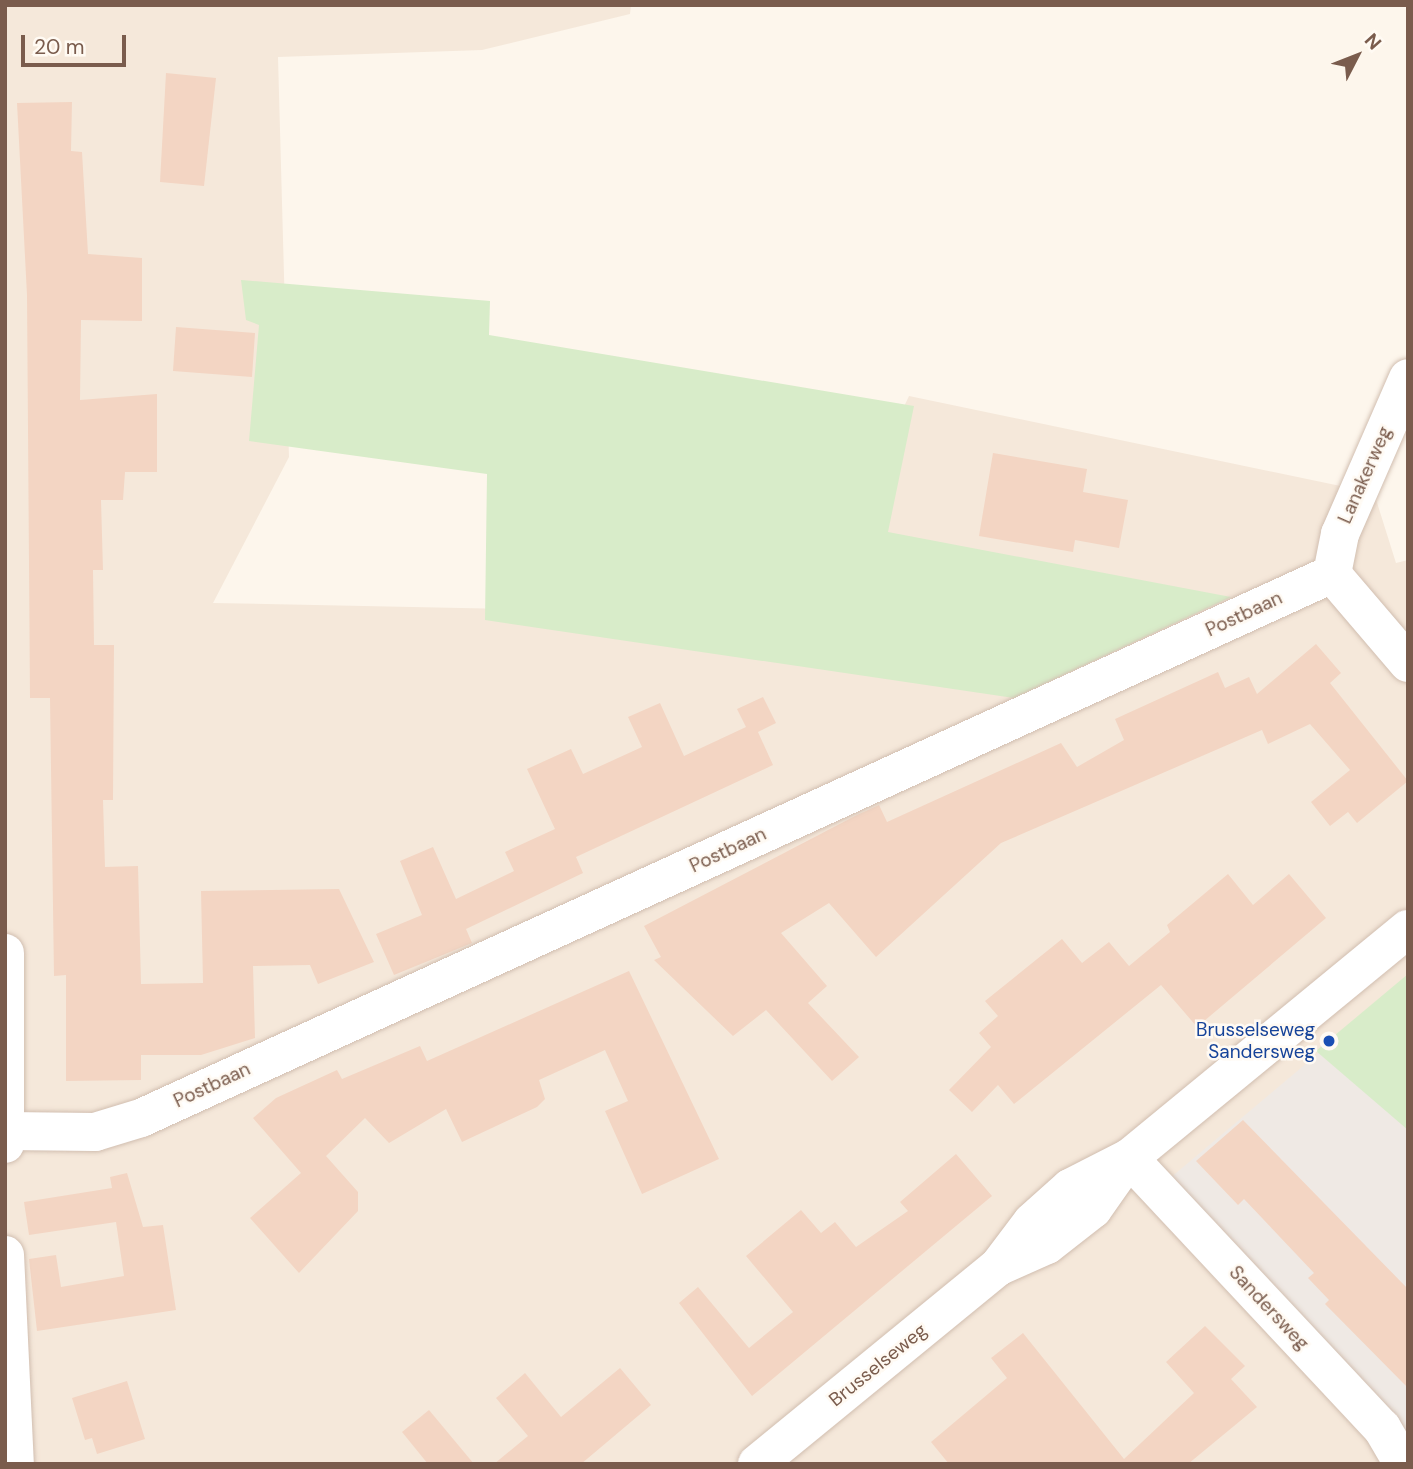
<!DOCTYPE html>
<html>
<head>
<meta charset="utf-8">
<style>
	body { margin:0 }
	#map { position:relative; width:1413px; height:1469px; overflow:hidden; background:#fdf6ec; font-family:"DM Sans",sans-serif }
	div>[style] { position:absolute }
	.residential>* { inset:0; background:#f5e8da }
	.industrial>* { inset:0; background:#efe9e4 }
	.green>* { inset:0; background:#d8ecc9 }
	.building>* { inset:0; background:#f3d5c3 }
	.roads { filter:drop-shadow(0 0 2px #d1beb0) drop-shadow(0 0 2px #d1beb0) }
	.minor>* { height:38px; margin:-19px; padding:0 19px; transform-origin:19px; border-radius:19px; background:#fff }
	.dots>* { width:19px; height:19px; translate:-50% -50%; box-sizing:border-box; border:4px solid #fffaf3; border-radius:50% }
	span { translate:-50% -50%; white-space:nowrap; text-align:center; line-height:1.15; -webkit-text-stroke:5px #fffaf3; paint-order:stroke }
	.street-label { font-size:19px; color:#7a5c4d }
	.transit-label { font-size:19px; color:#164399 }
	.right { translate:-100% -50%; text-align:right }
	.frame { position:absolute; inset:0; border:7px solid #7a5c4d; pointer-events:none }
	.north { position:absolute; left:1322px; top:21px; width:70px; height:70px; -webkit-text-stroke:5px #fffaf3; paint-order:stroke; rotate:48deg; font-size:19px; font-weight:700; line-height:28px; text-align:center; color:#7a5c4d }
	.north::after { content:''; display:block; margin:auto; width:24px; height:32px; background:#7a5c4d; clip-path:polygon(50% 0,100% 100%,50% 72%,0 100%) }
	.scale { position:absolute; left:21px; top:35px; width:105px; height:32px; box-sizing:border-box; border:4px solid #7a5c4d; border-top:0; padding-left:9px; font-size:21px; line-height:24px; white-space:nowrap; color:#7a5c4d; -webkit-text-stroke:5px #fffaf3; paint-order:stroke }
</style>
</head>
<body>
<div id="map">
	<div class="residential">
		<div style="clip-path:polygon(5px 5px,631px 5px,630px 14px,482px 50px,278px 57px,289px 457px,213px 603px,513px 609px,788px 651px,909px 396px,1374px 493px,1396px 563px,1408px 560px,1408px 1464px,5px 1464px)"></div>
	</div>
	<div class="industrial">
		<div style="clip-path:polygon(1408px 978px,1408px 1453px,1163px 1184px)"></div>
	</div>
	<div class="green">
		<div style="clip-path:polygon(241px 280px,490px 301px,489px 335px,914px 406px,888px 532px,1231px 597px,1014px 698px,485px 620px,487px 474px,249px 441px,259px 325px,246px 320px)"></div>
		<div style="clip-path:polygon(1408px 974px,1408px 1130px,1316px 1051px)"></div>
	</div>
	<div class="building">
		<div style="clip-path:polygon(166px 73px,216px 78px,204px 186px,160px 182px)"></div>
		<div style="clip-path:polygon(72px 102px,71px 151px,82px 152px,88px 254px,142px 258px,142px 321px,81px 320px,80px 400px,157px 394px,157px 472px,125px 472px,123px 500px,101px 500px,103px 570px,93px 570px,94px 645px,114px 645px,113px 800px,103px 800px,105px 867px,138px 866px,141px 984px,203px 983px,201px 891px,339px 889px,374px 962px,318px 984px,310px 965px,253px 966px,255px 1038px,201px 1055px,141px 1055px,141px 1080px,66px 1081px,66px 975px,54px 976px,50px 698px,30px 698px,27px 295px,17px 103px)"></div>
		<div style="clip-path:polygon(176px 327px,255px 333px,252px 377px,173px 371px)"></div>
		<div style="clip-path:polygon(993px 453px,1087px 469px,1083px 492px,1128px 500px,1119px 548px,1075px 540px,1073px 552px,979px 536px)"></div>
		<div style="clip-path:polygon(1316px 644px,1341px 673px,1330px 683px,1408px 781px,1357px 823px,1348px 812px,1330px 826px,1311px 802px,1350px 770px,1310px 724px,1268px 744px,1262px 730px,1001px 843px,876px 957px,829px 903px,781px 933px,827px 986px,808px 1003px,859px 1057px,832px 1081px,766px 1010px,733px 1036px,654px 960px,661px 957px,644px 926px,855px 816px,879px 805px,887px 822px,1061px 743px,1077px 767px,1124px 740px,1115px 719px,1218px 672px,1225px 688px,1249px 677px,1257px 694px)"></div>
		<div style="clip-path:polygon(763px 697px,776px 723px,758px 732px,773px 765px,576px 857px,583px 873px,466px 929px,472px 943px,394px 975px,376px 934px,422px 915px,400px 861px,433px 847px,456px 899px,514px 871px,505px 852px,555px 829px,527px 769px,571px 749px,583px 774px,642px 747px,628px 717px,660px 703px,684px 756px,746px 727px,737px 709px)"></div>
		<div style="clip-path:polygon(1228px 874px,1253px 905px,1289px 874px,1326px 918px,1197px 1027px,1161px 985px,1014px 1104px,998px 1085px,972px 1112px,949px 1090px,991px 1047px,979px 1033px,998px 1016px,985px 1001px,1062px 939px,1082px 963px,1109px 942px,1129px 966px,1170px 932px,1167px 925px)"></div>
		<div style="clip-path:polygon(629px 971px,719px 1159px,642px 1194px,605px 1111px,628px 1101px,605px 1050px,539px 1080px,545px 1099px,537px 1107px,462px 1142px,446px 1109px,389px 1143px,365px 1118px,326px 1156px,358px 1192px,358px 1211px,299px 1273px,250px 1218px,301px 1173px,253px 1118px,276px 1098px,337px 1070px,342px 1079px,420px 1046px,427px 1061px)"></div>
		<div style="clip-path:polygon(1243px 1120px,1408px 1289px,1408px 1388px,1325px 1304px,1329px 1300px,1308px 1278px,1314px 1273px,1244px 1199px,1238px 1205px,1196px 1161px)"></div>
		<div style="clip-path:polygon(956px 1154px,992px 1196px,752px 1396px,679px 1303px,698px 1287px,749px 1348px,793px 1312px,746px 1256px,801px 1210px,821px 1233px,835px 1222px,856px 1247px,908px 1211px,900px 1202px)"></div>
		<div style="clip-path:polygon(127px 1173px,143px 1227px,163px 1225px,176px 1310px,37px 1331px,29px 1259px,56px 1255px,61px 1287px,124px 1276px,116px 1222px,29px 1235px,24px 1202px,112px 1188px,110px 1177px)"></div>
		<div style="clip-path:polygon(1205px 1326px,1245px 1366px,1231px 1379px,1257px 1407px,1188px 1464px,949px 1464px,931px 1442px,1007px 1378px,991px 1358px,1023px 1333px,1124px 1459px,1194px 1393px,1166px 1362px)"></div>
		<div style="clip-path:polygon(620px 1368px,651px 1405px,581px 1464px,494px 1464px,528px 1436px,496px 1398px,525px 1373px,561px 1417px)"></div>
		<div style="clip-path:polygon(127px 1381px,145px 1439px,97px 1454px,92px 1438px,85px 1440px,72px 1398px)"></div>
		<div style="clip-path:polygon(429px 1410px,474px 1464px,428px 1464px,402px 1432px)"></div>
	</div>
	<div class="roads">
		<div class="minor">
			<div style="left:1332px;top:574px;width:41px;rotate:-78.7deg"></div>
			<div style="left:1340px;top:534px;width:170px;rotate:-66.4deg"></div>
			<div style="left:1332px;top:574px;width:117px;rotate:49.5deg"></div>
			<div style="left:5px;top:953px;width:191px;rotate:90deg"></div>
			<div style="left:7px;top:1131px;width:88px;rotate:0.7deg"></div>
			<div style="left:95px;top:1132px;width:48px;rotate:-16.9deg"></div>
			<div style="left:141px;top:1118px;width:1309px;rotate:-24.55deg"></div>
			<div style="left:1129px;top:1158px;width:370px;rotate:46.9deg"></div>
			<div style="left:1382px;top:1428px;width:42px;rotate:59.7deg"></div>
			<div style="left:5px;top:1255px;width:209px;rotate:87.3deg"></div>
			<div style="left:1000px;top:1266px;width:51px;rotate:-24.1deg"></div>
			<div style="left:1047px;top:1245px;width:58px;rotate:-38deg"></div>
			<div style="left:1093px;top:1209px;width:57px;rotate:-54.9deg"></div>
			<div style="left:757px;top:1464px;width:311px;rotate:-39.3deg"></div>
			<div style="left:998px;top:1267px;width:56px;rotate:-52.9deg"></div>
			<div style="left:1032px;top:1222px;width:51px;rotate:-41.8deg"></div>
			<div style="left:1070px;top:1188px;width:66px;rotate:-27deg"></div>
			<div style="left:1129px;top:1158px;width:361px;rotate:-39.4deg"></div>
		</div>
	</div>
	<div class="dots">
		<div style="left:1329px;top:1041px;background:#1a4fb4"></div>
	</div>
	<div class="street-label">
		<span style="left:1365px;top:475px;rotate:-66deg">Lanakerweg</span>
		<span style="left:1244px;top:614px;rotate:-25deg">Postbaan</span>
		<span style="left:728px;top:850px;rotate:-25deg">Postbaan</span>
		<span style="left:212px;top:1085px;rotate:-25deg">Postbaan</span>
		<span style="left:1269px;top:1308px;rotate:47deg">Sandersweg</span>
		<span style="left:878px;top:1365px;rotate:-39deg">Brusselseweg</span>
	</div>
	<div class="transit-label">
		<span class="right" style="left:1315px;top:1041px">Brusselseweg<br>Sandersweg</span>
	</div>
	<div class="frame"></div>
	<div class="north">N</div>
	<div class="scale">20 m</div>
</div>
</body>
</html>
